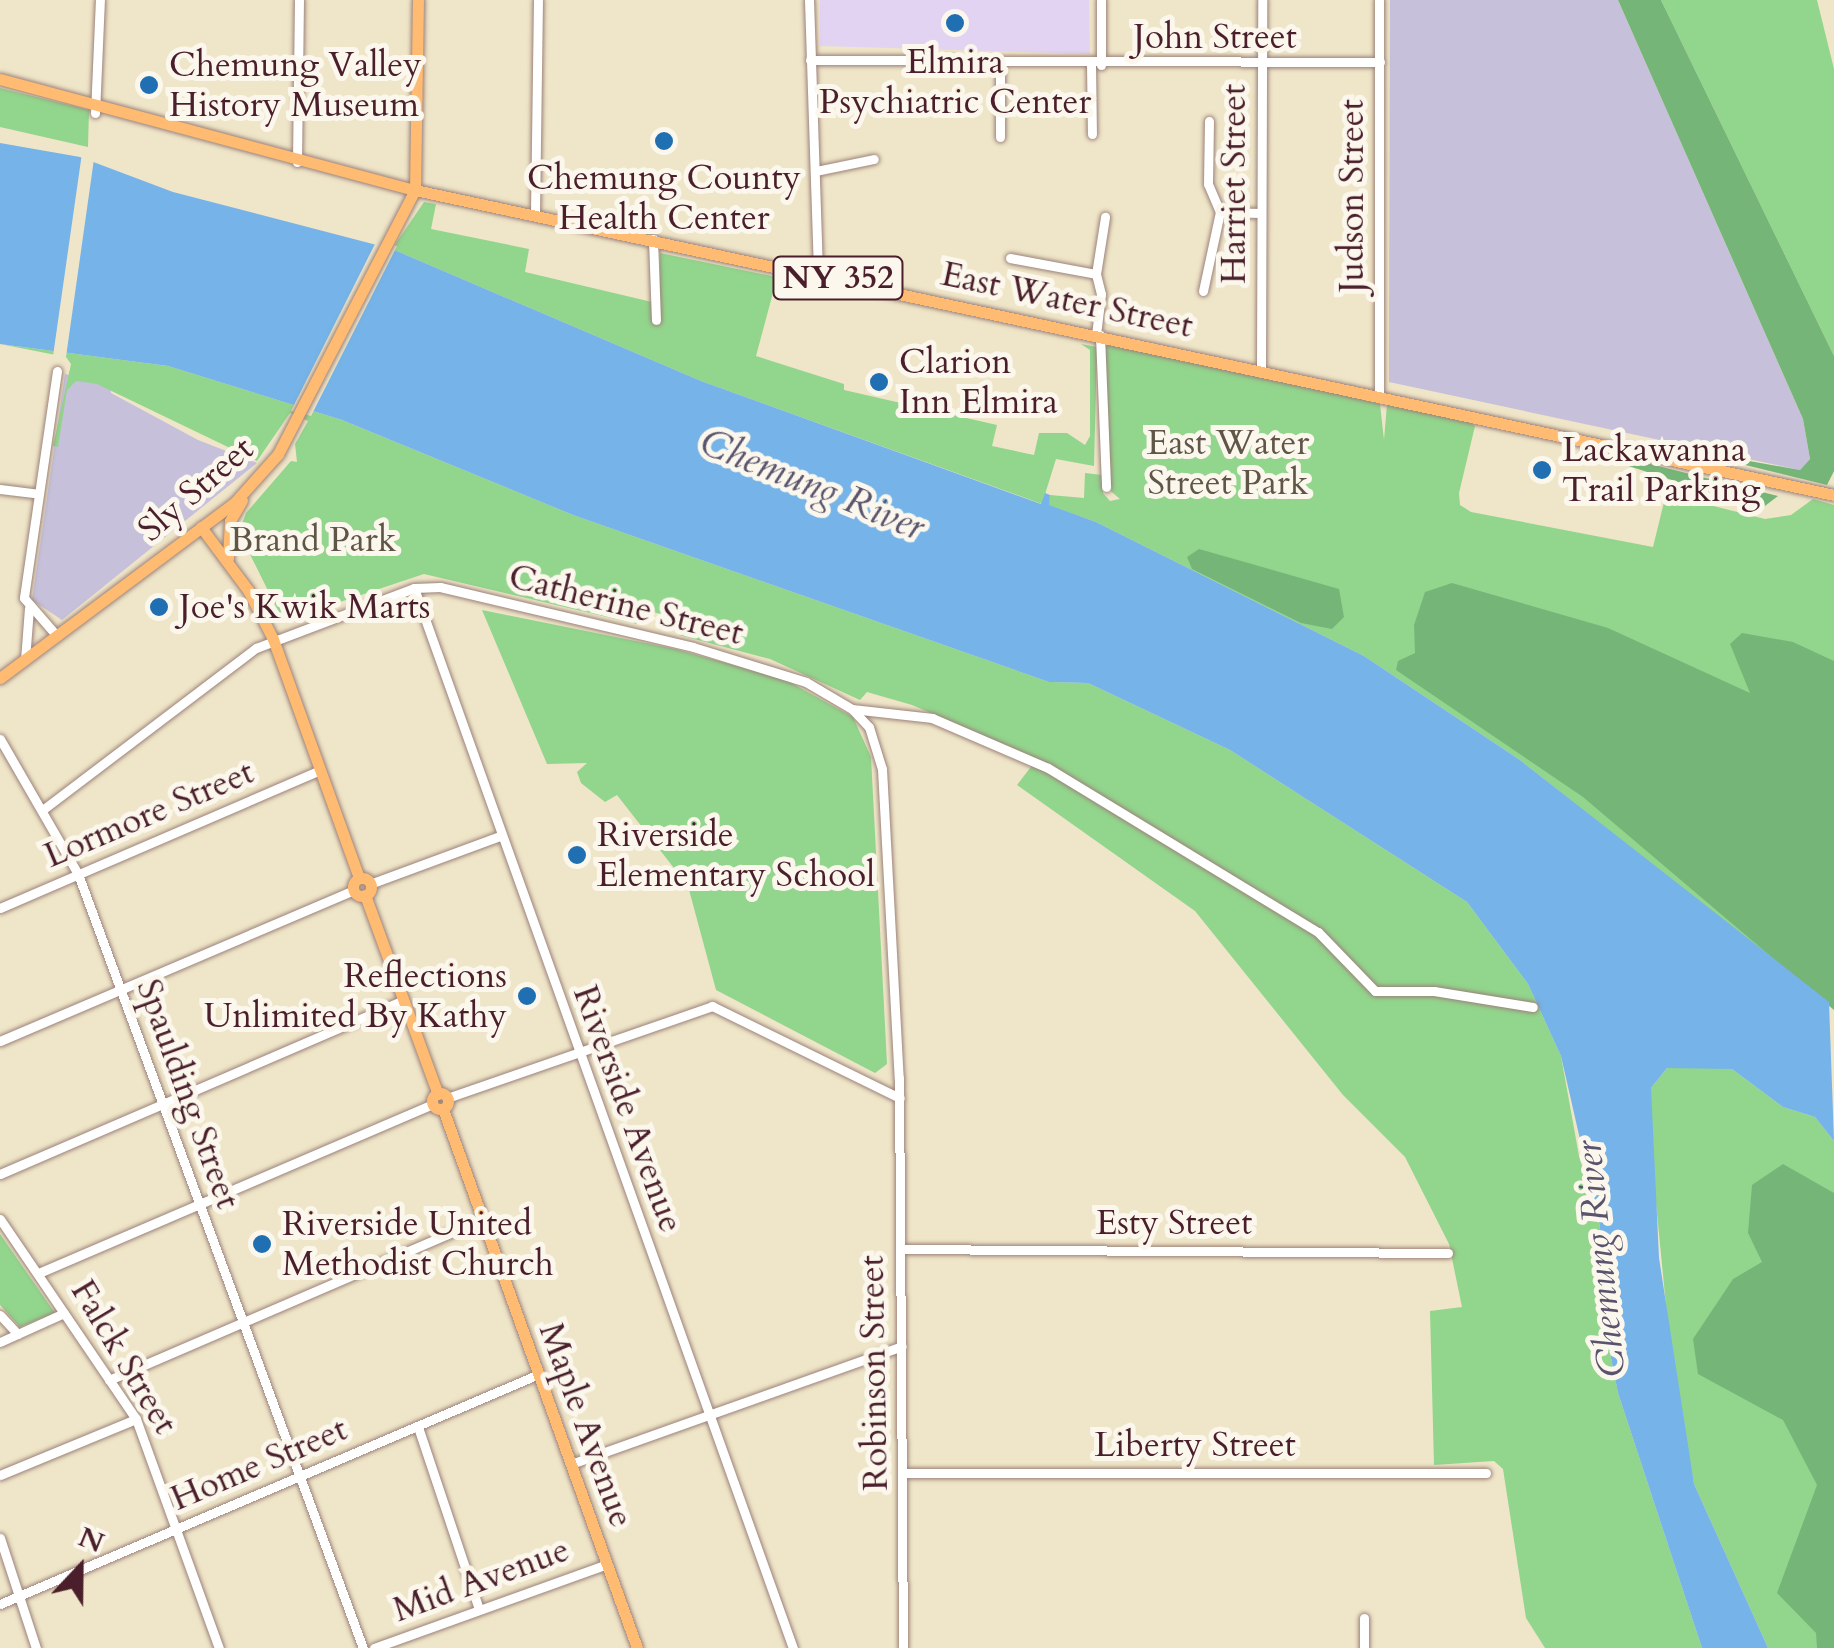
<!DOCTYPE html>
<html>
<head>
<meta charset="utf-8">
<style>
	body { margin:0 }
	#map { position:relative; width:1834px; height:1648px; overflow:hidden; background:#efe5c8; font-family:Cardo,serif }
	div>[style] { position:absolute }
	.built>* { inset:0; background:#e3d3f3 }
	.industrial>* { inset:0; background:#c6c0da }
	.green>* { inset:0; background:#92d58d }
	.forest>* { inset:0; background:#75b678 }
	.water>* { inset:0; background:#75b3e8 }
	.pier>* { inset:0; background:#efe5c8 }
	.roads { filter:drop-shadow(0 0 2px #9c827a) drop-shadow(0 0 2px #9c827a) }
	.minor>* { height:9px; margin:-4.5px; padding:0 4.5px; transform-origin:4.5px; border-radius:4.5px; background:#fff }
	.major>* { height:11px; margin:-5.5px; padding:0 5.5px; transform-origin:5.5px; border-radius:5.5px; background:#ffbb71 }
	.major>.ring { margin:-5.5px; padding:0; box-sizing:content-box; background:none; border:11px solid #ffbb71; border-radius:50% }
	.dots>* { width:28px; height:28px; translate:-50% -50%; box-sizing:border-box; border:5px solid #fbf7ec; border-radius:50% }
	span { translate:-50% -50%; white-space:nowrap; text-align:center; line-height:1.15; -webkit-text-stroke:10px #fbf7ec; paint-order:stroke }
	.shield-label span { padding:2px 8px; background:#fbf7ec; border:2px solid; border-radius:8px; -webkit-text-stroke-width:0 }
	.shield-label { font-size:32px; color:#4a1f2b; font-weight:700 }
	.street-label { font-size:35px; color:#4a1f2b }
	.poi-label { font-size:35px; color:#4a1f2b }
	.left { translate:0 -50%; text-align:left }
	.right { translate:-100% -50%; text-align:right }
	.park-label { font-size:35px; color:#605648 }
	.water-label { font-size:38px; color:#59536d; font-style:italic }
	.north { position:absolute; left:30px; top:1518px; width:100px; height:100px; -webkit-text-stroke:8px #fbf7ec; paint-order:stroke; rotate:22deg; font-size:28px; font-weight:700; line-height:40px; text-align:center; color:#4a1f2b }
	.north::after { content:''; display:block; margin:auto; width:35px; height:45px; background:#4a1f2b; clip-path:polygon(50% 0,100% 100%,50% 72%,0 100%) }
</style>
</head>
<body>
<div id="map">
	<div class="built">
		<div style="clip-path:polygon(820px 0,1089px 0,1090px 54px,820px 46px)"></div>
	</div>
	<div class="industrial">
		<div style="clip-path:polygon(1390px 0,1618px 0,1803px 419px,1810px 459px,1800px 470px,1389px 382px)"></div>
		<div style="clip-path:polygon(65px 374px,110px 384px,111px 393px,198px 440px,257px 463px,62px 620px,32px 600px)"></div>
	</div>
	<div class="green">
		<div style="clip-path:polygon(1661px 0,1817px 0,1834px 69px,1834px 356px)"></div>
		<div style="clip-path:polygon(0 88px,89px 110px,88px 147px,0 127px)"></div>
		<div style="clip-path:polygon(424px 202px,436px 204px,431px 229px,529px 249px,525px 272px,652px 302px,660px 319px,660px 253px,834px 289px,832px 298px,825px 290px,787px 284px,774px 289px,756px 356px,844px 384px,844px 390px,997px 425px,992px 446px,1034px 455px,1039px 433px,1067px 433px,1085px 445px,1090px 436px,1090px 350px,1081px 344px,1097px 347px,1094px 466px,1056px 459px,1042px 504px,701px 381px,392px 249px)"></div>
		<div style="clip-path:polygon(1100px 334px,1380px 404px,1384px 440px,1387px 404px,1470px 422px,1475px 426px,1459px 493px,1460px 505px,1471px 512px,1653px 547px,1666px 494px,1765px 519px,1791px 515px,1813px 499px,1834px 505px,1834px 1008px,1520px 760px,1364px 656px,1096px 522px,1048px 505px,1050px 495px,1084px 498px,1085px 473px,1102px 475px,1103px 493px,1110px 501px,1120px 499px,1106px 487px)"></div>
		<div style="clip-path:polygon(0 344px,168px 366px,342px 420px,573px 515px,1049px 682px,1088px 683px,1230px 750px,1467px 902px,1528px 984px,1561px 1056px,1579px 1156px,1600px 1227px,1602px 1313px,1618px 1393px,1702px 1648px,1545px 1648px,1526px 1618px,1503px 1469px,1494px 1461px,1434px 1465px,1430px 1311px,1462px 1307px,1449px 1244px,1405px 1157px,1343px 1095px,1195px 911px,1017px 785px,1037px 759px,912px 705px,867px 692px,860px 700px,770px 659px,679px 635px,664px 615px,646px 610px,637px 624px,424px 574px,283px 621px,239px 532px,246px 513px,291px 461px,297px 462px,295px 444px,308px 421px,290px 413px,257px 461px,97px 384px,76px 381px,67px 390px,58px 447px,53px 446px,71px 364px,66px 357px)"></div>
		<div style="clip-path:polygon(482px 610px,675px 649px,784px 679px,853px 717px,871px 757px,887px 1064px,875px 1073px,716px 990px,688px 886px,617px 795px,605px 802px,581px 783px,577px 772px,587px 763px,547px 764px)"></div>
		<div style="clip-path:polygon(1694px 1064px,1732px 1069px,1783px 1107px,1815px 1117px,1834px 1141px,1834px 1648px,1768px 1648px,1694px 1484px,1672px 1367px,1651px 1152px,1651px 1088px,1667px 1068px)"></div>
		<div style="clip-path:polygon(0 1234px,55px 1313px,20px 1327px,0 1305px)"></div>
	</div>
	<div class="forest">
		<div style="clip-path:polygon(1618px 0,1661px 0,1834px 356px,1834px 471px,1827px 485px,1676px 448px,1800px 470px,1810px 459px,1803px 419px)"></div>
		<div style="clip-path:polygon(1598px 456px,1650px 464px,1778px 496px,1761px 509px)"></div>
		<div style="clip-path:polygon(1199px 549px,1339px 589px,1344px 617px,1332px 629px,1301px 623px,1192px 569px,1187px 557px)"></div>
		<div style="clip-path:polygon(1452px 583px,1608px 628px,1750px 693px,1730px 644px,1742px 633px,1793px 642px,1834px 661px,1834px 1010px,1583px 797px,1396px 670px,1398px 661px,1415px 653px,1414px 625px,1425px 592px)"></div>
		<div style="clip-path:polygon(1783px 1164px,1834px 1193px,1834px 1648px,1817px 1648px,1816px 1633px,1777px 1593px,1817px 1485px,1783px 1420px,1698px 1374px,1693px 1339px,1733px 1279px,1762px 1262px,1748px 1233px,1752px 1185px)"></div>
	</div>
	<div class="water">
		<div style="clip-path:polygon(0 143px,80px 157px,173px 192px,392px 249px,701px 381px,1041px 504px,1045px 493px,1050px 495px,1049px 505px,1096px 522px,1364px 656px,1520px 760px,1829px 1002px,1834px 1141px,1815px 1117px,1783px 1107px,1732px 1069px,1667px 1068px,1651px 1088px,1659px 1258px,1694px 1484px,1768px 1648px,1702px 1648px,1618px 1393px,1602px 1313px,1600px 1227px,1561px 1056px,1528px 984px,1467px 902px,1230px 750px,1088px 683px,1049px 682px,573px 515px,342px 420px,168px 366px,0 344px)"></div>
	</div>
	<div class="pier">
		<div style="clip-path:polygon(82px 153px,94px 159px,66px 357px,53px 356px)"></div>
		<div style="clip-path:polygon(377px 240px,397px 246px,311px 416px,291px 411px)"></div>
	</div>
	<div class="roads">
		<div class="minor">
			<div style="left:809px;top:0;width:274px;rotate:88.1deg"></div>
			<div style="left:1101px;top:0;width:65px;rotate:90deg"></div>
			<div style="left:1379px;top:0;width:392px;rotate:90deg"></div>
			<div style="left:810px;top:60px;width:570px;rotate:0.2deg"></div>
			<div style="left:1000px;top:63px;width:74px;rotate:90deg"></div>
			<div style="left:1091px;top:64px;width:70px;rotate:89.2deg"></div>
			<div style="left:95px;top:113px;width:113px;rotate:-87.5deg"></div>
			<div style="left:297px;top:162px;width:162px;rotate:-89.3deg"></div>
			<div style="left:816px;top:171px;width:59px;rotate:-11.7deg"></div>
			<div style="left:1220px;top:212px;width:41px;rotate:1.4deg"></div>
			<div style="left:535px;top:214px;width:214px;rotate:-89.2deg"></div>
			<div style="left:653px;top:239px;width:81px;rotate:87.9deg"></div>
			<div style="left:1010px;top:258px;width:87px;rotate:10.5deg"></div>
			<div style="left:1096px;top:274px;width:21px;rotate:76deg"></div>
			<div style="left:1101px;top:294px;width:39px;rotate:97deg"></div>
			<div style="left:1096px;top:274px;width:58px;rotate:-81deg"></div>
			<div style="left:1203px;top:291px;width:81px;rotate:-77.9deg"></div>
			<div style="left:1220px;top:212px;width:30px;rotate:-113deg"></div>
			<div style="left:1208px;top:184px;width:63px;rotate:-89.1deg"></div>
			<div style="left:1100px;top:335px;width:152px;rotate:87.7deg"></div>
			<div style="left:1261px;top:368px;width:368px;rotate:-89.8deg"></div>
			<div style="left:57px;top:371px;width:229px;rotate:98.3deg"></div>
			<div style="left:24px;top:598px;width:50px;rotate:49deg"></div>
			<div style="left:0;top:489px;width:38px;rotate:7deg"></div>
			<div style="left:414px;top:588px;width:1126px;rotate:70.33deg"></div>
			<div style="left:25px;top:660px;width:52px;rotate:-85.6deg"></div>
			<div style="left:852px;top:709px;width:81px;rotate:6.4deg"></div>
			<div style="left:932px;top:718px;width:126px;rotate:23.3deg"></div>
			<div style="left:1048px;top:768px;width:316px;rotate:31.3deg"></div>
			<div style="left:1318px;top:932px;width:82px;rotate:46deg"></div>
			<div style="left:1375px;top:991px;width:59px"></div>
			<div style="left:1434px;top:991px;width:100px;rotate:9.2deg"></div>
			<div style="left:0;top:739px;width:156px;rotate:60deg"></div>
			<div style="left:78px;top:874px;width:825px;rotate:69.79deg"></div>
			<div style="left:45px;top:808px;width:265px;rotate:-37.2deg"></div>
			<div style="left:256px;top:648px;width:169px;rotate:-20.8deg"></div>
			<div style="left:414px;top:588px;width:26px;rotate:-2deg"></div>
			<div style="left:440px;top:587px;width:260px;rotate:13.3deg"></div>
			<div style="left:693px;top:647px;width:118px;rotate:17.2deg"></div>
			<div style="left:806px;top:682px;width:53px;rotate:30.4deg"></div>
			<div style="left:852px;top:709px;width:25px;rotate:47deg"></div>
			<div style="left:869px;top:727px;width:44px;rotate:72.8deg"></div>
			<div style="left:882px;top:769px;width:309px;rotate:86.9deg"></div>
			<div style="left:899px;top:1078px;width:570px;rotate:89.6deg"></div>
			<div style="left:370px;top:884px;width:139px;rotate:-20.3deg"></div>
			<div style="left:0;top:908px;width:349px;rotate:-23.3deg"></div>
			<div style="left:0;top:1041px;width:385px;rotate:-23.1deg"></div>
			<div style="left:447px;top:1098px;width:281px;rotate:-19.1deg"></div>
			<div style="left:712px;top:1006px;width:209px;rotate:26.1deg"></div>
			<div style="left:0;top:1174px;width:440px;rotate:-23.3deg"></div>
			<div style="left:0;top:1219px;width:242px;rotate:55.8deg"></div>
			<div style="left:136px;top:1419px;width:244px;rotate:70.1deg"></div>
			<div style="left:900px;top:1249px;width:548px;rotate:0.42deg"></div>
			<div style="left:41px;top:1272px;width:426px;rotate:-23.2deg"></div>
			<div style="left:0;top:1315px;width:26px;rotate:47deg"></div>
			<div style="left:0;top:1342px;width:70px;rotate:-24.4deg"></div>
			<div style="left:109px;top:1380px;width:406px;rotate:-23.3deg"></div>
			<div style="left:418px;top:1427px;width:192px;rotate:71.5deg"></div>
			<div style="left:571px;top:1464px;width:351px;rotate:-19.6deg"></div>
			<div style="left:903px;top:1473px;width:583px"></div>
			<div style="left:0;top:1475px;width:147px;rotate:-22.4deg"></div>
			<div style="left:0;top:1538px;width:116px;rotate:71.9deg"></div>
			<div style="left:0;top:1604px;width:586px;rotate:-23.11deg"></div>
			<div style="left:374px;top:1648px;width:248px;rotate:-19.8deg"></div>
			<div style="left:1364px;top:1648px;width:30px;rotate:-90deg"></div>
		</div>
		<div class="major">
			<div style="left:0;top:79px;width:430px;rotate:15deg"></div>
			<div style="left:415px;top:190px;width:1451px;rotate:12.13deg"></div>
			<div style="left:201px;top:527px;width:79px;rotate:53.3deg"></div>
			<div style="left:248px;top:590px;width:55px;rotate:63deg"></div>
			<div style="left:273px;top:639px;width:254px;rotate:70.2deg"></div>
			<div style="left:228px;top:558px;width:37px;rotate:-87deg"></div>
			<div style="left:230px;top:521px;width:24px;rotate:-60deg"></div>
			<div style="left:0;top:678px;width:294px;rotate:-36.8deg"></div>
			<div style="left:235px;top:502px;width:64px;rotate:-48.1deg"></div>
			<div style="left:278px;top:454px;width:297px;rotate:-62.6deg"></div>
			<div style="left:415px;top:190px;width:190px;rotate:-89.1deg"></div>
			<div class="ring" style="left:353px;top:878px;width:7px;height:7px"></div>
			<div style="left:365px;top:895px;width:212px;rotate:69.9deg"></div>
			<div class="ring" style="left:432px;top:1093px;width:5px;height:5px"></div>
			<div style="left:443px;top:1109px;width:573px;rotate:70.2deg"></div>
		</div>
	</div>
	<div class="dots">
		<div style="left:955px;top:23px;background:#1f6fb2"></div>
		<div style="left:149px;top:85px;background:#1f6fb2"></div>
		<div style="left:664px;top:141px;background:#1f6fb2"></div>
		<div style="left:879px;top:382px;background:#1f6fb2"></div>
		<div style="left:1542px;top:470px;background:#1f6fb2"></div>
		<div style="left:159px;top:607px;background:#1f6fb2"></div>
		<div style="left:577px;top:855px;background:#1f6fb2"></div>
		<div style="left:527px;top:996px;background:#1f6fb2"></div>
		<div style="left:262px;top:1244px;background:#1f6fb2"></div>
	</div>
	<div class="shield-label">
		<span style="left:838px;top:278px">NY 352</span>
	</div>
	<div class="street-label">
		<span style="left:1215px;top:37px">John Street</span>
		<span style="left:1234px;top:184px;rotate:-90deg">Harriet Street</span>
		<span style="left:1352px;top:196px;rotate:-90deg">Judson Street</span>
		<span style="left:1067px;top:300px;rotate:12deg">East Water Street</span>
		<span style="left:196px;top:489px;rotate:-41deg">Sly Street</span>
		<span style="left:626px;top:605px;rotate:14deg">Catherine Street</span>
		<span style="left:149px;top:814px;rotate:-23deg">Lormore Street</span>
		<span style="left:188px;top:1094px;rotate:70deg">Spaulding Street</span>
		<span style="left:628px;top:1109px;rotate:70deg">Riverside Avenue</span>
		<span style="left:1174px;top:1223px">Esty Street</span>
		<span style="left:124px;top:1357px;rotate:59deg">Falck Street</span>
		<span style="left:874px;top:1373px;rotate:-91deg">Robinson Street</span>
		<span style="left:586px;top:1425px;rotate:70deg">Maple Avenue</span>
		<span style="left:1195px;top:1445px">Liberty Street</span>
		<span style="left:259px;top:1464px;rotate:-23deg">Home Street</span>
		<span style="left:481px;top:1580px;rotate:-20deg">Mid Avenue</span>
	</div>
	<div class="poi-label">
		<span style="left:955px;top:82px">Elmira<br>Psychiatric Center</span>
		<span class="left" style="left:169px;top:85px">Chemung Valley<br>History Museum</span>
		<span style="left:664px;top:198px">Chemung County<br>Health Center</span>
		<span class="left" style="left:899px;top:382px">Clarion<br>Inn Elmira</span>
		<span class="left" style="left:1562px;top:470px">Lackawanna<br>Trail Parking</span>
		<span class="left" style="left:179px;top:607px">Joe's Kwik Marts</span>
		<span class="left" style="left:597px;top:855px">Riverside<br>Elementary School</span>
		<span class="right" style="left:507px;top:996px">Reflections<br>Unlimited By Kathy</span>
		<span class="left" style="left:282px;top:1244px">Riverside United<br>Methodist Church</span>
	</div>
	<div class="park-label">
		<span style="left:1228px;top:463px">East Water<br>Street Park</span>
		<span style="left:313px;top:540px">Brand Park</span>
	</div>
	<div class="water-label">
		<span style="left:812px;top:485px;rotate:22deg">Chemung River</span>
		<span style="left:1601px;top:1259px;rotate:-96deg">Chemung River</span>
	</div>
	<div class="north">N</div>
</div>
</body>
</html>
